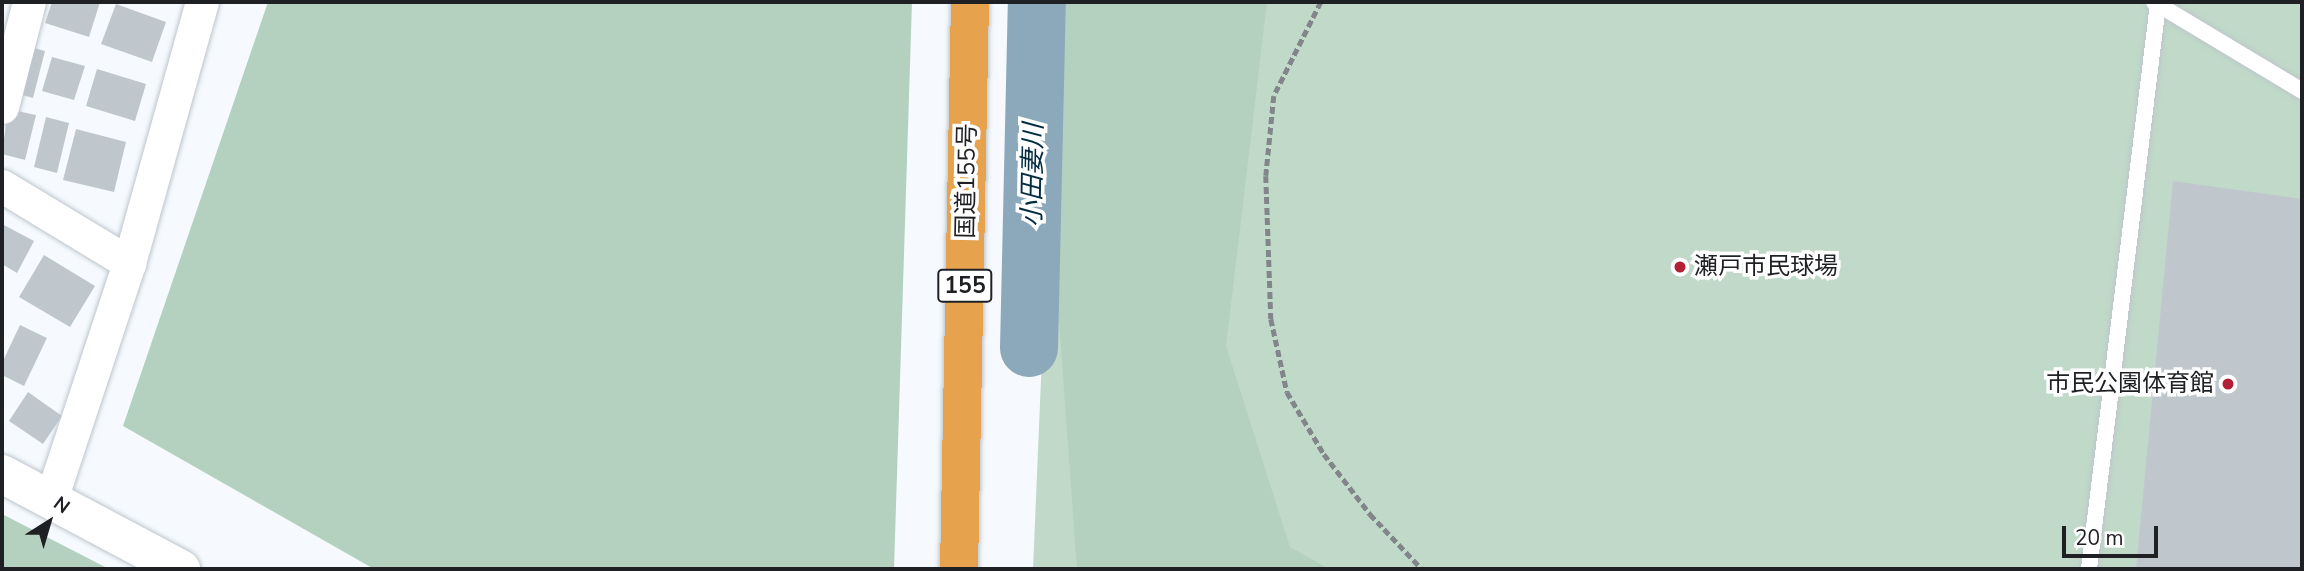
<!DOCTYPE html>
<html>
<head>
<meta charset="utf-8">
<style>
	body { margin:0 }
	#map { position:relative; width:2304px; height:571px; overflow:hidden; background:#f6fafe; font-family:"Nunito Sans","Noto Sans JP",sans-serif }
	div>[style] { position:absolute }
	.green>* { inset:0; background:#c0d9c9 }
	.forest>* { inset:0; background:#b3d1be }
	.river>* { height:58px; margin:-29px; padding:0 29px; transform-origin:29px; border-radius:29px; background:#8ba9ba }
	.building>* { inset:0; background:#bfc7cd }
	.path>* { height:4.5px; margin-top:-2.25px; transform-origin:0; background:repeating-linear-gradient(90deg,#828589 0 7px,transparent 0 10.5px) }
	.roads { filter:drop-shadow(0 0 2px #bdc5cb) drop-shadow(0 0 2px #bdc5cb) }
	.service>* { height:16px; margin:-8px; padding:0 8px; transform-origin:8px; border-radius:8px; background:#fff }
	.minor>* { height:33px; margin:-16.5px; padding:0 16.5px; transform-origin:16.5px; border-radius:16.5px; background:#fff }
	.tertiary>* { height:38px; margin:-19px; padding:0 19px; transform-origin:19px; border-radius:19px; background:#fff }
	.trunk>* { height:38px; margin:-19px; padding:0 19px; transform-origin:19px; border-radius:19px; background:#e7a24e }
	.dots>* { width:19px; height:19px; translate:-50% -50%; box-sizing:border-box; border:4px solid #fff; border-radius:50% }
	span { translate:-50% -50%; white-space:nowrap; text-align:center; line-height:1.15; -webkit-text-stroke:7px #fff; paint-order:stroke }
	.shield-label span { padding:2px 5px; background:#fff; border:2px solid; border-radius:5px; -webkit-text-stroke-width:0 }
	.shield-label { font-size:23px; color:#1e2023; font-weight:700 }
	.street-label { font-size:24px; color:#1e2023 }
	.poi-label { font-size:24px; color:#1e2023 }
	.left { translate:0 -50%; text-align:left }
	.right { translate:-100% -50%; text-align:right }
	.water-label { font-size:26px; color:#022d41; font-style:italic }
	.frame { position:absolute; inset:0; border:4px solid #1e2023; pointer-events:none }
	.north { position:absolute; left:14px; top:487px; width:70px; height:70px; -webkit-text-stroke:5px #fff; paint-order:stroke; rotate:37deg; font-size:19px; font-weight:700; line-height:28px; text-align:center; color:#1e2023 }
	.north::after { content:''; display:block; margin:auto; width:24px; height:32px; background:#1e2023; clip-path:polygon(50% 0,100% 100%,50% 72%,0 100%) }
	.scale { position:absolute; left:2062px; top:526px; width:96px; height:32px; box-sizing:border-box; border:4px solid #1e2023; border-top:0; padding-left:9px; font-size:21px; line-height:24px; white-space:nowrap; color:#1e2023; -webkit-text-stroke:5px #fff; paint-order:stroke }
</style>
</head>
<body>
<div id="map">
	<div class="green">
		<div style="clip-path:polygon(1057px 2px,2302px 2px,2302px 569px,1033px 569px)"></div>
	</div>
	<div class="forest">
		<div style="clip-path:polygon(268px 2px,912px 2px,894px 569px,374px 569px,123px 426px)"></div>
		<div style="clip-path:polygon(1036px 2px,1267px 2px,1226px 346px,1290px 547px,1329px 569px,1077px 569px)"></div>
		<div style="clip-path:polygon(2px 514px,109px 569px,2px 569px)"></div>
	</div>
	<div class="river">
		<div style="left:1029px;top:348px;width:346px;rotate:-88.7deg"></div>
	</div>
	<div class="building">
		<div style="clip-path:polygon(52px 2px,100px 2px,89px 37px,45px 23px)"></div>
		<div style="clip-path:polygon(116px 4px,166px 22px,152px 62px,101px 44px)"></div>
		<div style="clip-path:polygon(20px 44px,45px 51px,33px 98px,8px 91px)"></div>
		<div style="clip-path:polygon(52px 57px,85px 66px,74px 100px,42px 91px)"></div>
		<div style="clip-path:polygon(97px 69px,146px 84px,135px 121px,86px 106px)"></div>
		<div style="clip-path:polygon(8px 109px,36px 115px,25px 160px,2px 154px)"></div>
		<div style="clip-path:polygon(46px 117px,69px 123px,57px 173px,34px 167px)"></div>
		<div style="clip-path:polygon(76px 129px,126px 142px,114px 192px,63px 180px)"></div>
		<div style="clip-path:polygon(2173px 181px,2302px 199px,2302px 569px,2136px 569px)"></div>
		<div style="clip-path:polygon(2px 224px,34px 241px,17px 273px,2px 264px)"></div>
		<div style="clip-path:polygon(44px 255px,95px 286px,70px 327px,19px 297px)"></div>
		<div style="clip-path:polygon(20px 325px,47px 338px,24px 386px,2px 375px,2px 363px)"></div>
		<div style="clip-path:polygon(28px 392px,62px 416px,43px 444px,9px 421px)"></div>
	</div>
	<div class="path">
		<div style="left:1321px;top:2px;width:105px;rotate:116.6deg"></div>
		<div style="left:1274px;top:96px;width:80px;rotate:95.7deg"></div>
		<div style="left:1266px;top:176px;width:143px;rotate:88deg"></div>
		<div style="left:1271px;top:319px;width:75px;rotate:77.6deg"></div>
		<div style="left:1287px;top:392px;width:72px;rotate:59.2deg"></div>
		<div style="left:1324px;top:454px;width:76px;rotate:52.5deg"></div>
		<div style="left:1370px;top:514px;width:76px;rotate:46.6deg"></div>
	</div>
	<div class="roads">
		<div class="service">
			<div style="left:2154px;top:2px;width:173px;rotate:31deg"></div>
			<div style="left:2089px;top:569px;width:569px;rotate:-83.04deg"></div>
		</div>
		<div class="minor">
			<div style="left:2px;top:107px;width:108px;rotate:-75.6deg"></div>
			<div style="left:2px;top:186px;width:149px;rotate:31.2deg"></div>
			<div style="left:51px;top:499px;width:249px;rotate:-71.7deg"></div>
			<div style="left:129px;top:263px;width:271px;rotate:-74.4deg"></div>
		</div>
		<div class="tertiary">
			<div style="left:2px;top:474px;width:203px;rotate:28deg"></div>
		</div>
		<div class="trunk">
			<div style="left:959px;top:569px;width:567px;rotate:-88.89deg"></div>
		</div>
	</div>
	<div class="dots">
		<div style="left:1680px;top:267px;background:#b32035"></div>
		<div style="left:2228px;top:384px;background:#b32035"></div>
	</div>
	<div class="shield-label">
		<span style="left:965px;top:286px">155</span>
	</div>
	<div class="street-label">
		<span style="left:967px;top:181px;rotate:-89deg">国道155号</span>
	</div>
	<div class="poi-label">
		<span class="left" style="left:1694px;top:267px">瀬戸市民球場</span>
		<span class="right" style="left:2214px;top:384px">市民公園体育館</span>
	</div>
	<div class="water-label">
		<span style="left:1033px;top:175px;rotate:-89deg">小田妻川</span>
	</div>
	<div class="frame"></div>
	<div class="north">N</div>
	<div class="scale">20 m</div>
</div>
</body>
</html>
